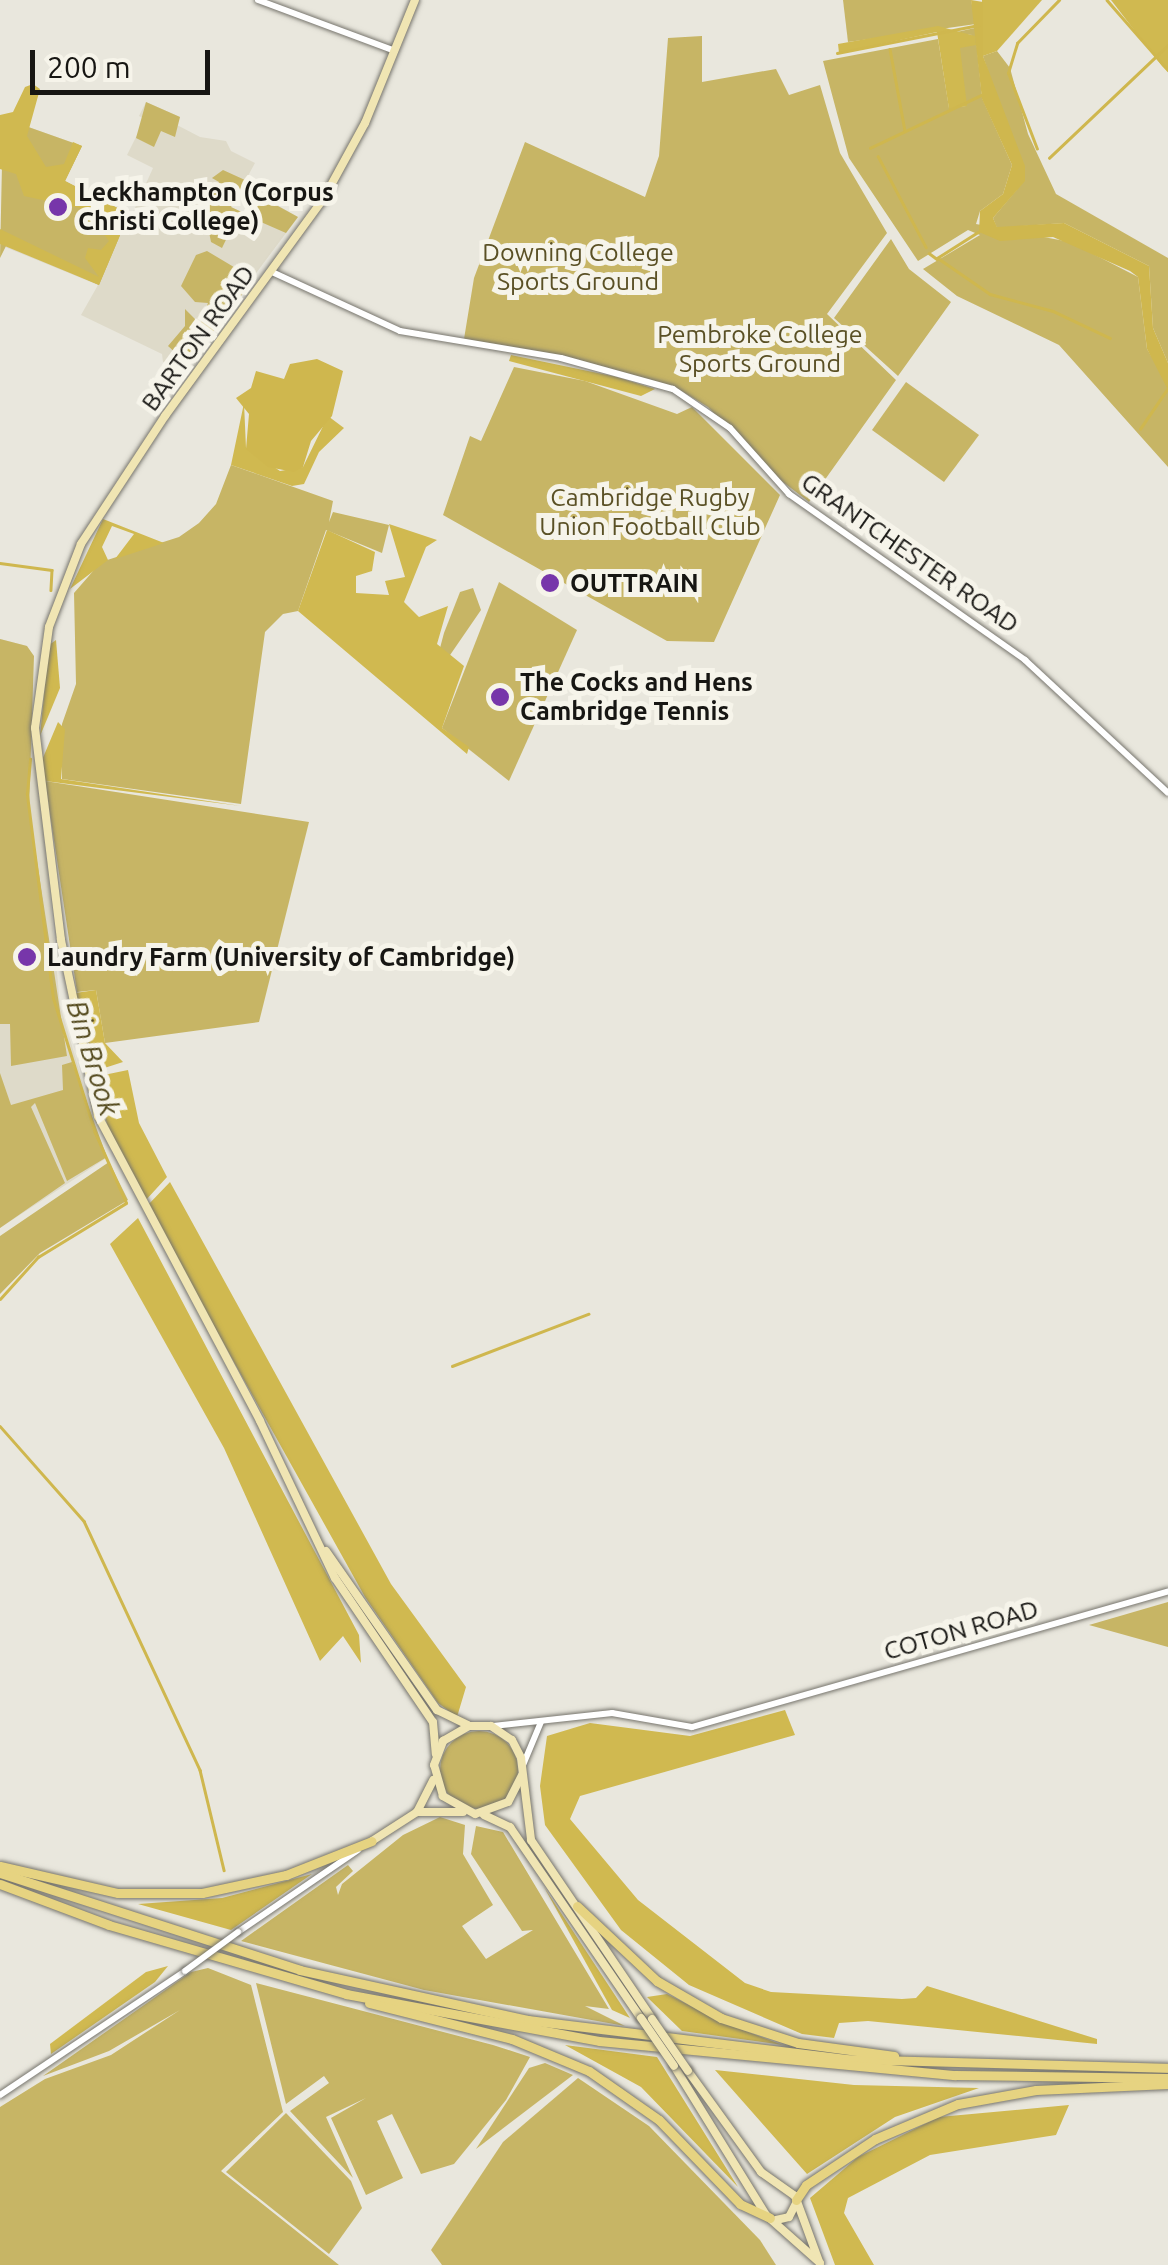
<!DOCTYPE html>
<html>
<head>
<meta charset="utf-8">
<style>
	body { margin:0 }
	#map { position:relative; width:1168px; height:2265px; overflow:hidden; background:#e9e7dd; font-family:Ubuntu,sans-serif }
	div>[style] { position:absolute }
	.built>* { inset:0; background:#dedac9 }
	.green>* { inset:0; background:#c7b565 }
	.round { border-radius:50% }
	.forest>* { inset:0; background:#d0b950 }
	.water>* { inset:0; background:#cfb74e }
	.stream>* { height:2.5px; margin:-1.25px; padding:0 1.25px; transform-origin:1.25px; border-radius:1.25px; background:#cfb74e }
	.roads { filter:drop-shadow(0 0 2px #77756d) drop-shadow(0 0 2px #77756d) }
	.minor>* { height:6px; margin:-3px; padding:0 3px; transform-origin:3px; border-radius:3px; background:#fff }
	.major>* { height:8px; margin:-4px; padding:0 4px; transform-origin:4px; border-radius:4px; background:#f0e5b3 }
	.highway>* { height:9px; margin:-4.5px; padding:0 4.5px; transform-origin:4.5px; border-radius:4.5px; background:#e6d381 }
	.bridges { filter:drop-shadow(0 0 2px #77756d) drop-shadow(0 0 2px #77756d) }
	.minor-bridge>* { height:6px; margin:-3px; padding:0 3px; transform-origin:3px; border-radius:3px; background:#fff }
	.major-bridge>* { height:8px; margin:-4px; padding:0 4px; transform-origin:4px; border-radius:4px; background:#f0e5b3 }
	.dots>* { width:28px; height:28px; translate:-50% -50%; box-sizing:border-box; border:5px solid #f6f4ea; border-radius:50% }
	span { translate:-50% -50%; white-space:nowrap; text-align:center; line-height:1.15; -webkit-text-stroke:10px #f6f4ea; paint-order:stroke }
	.poi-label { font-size:25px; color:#171613; font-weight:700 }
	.left { translate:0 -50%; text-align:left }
	.park-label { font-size:25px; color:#5a5025 }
	.street-label { font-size:25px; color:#171613 }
	.water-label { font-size:28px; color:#53491d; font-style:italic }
	.scale { position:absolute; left:30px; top:50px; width:180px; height:45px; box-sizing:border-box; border:5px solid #171613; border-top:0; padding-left:12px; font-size:30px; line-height:35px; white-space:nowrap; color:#171613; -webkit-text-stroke:8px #f6f4ea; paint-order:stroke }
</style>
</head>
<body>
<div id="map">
	<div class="built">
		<div style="clip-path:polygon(146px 102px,180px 117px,177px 125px,200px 137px,226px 141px,231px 151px,255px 163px,231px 207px,246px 214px,256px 193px,298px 217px,183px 371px,163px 362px,162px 354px,81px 315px,98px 285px,5px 247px,3px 118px,82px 146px,65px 181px,130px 219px,153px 168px,127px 155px,145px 119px,139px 116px)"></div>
		<div style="clip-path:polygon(0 639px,27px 646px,60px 1005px,105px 1159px,0 1228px)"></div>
	</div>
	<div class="green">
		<div style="clip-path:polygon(843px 0,971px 0,976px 24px,848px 42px)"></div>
		<div style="clip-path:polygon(975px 28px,982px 98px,1012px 165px,1003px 194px,980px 211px,976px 224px,1070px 242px,1138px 277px,1147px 349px,1168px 384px,1168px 467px,1059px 345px,957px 296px,923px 269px,980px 235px,968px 230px,918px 261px,849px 158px,823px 61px,938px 39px,949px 108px,966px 106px,959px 48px,972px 35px,952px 33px)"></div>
		<div style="clip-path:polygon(702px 36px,702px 82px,776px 69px,789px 95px,820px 85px,840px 153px,887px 233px,827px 314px,896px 380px,809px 502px,774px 475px,708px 407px,680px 390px,576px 360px,464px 339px,474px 278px,525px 142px,645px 197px,659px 156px,668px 38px)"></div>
		<div style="clip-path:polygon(997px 51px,1010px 68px,1028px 134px,1056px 194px,1168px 258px,1168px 363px,1153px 328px,1149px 266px,1064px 223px,997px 228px,993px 218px,1024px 181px,983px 56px)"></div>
		<div style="clip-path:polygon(146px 102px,180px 117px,175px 137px,161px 131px,154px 147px,136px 138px)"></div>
		<div style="clip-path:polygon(3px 118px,82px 146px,65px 181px,129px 214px,99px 285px,7px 244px,0 258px)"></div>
		<div style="clip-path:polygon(223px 170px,245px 180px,231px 207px,246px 214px,256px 194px,298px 217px,286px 233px,245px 215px,236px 219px,222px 248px,211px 242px,209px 232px,197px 225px,219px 182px,212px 178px)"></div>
		<div style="clip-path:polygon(891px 239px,909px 269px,951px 302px,898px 376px,834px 318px)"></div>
		<div style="clip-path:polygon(207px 251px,254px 279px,183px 371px,170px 365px,179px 356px,168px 346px,185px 326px,185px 309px,199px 323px,217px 310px,205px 310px,208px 303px,195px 302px,181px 286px,196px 255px)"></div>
		<div style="clip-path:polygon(514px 367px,585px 381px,677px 414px,692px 407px,780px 495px,714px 642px,667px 641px,443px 515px,470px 436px,481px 441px)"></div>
		<div style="clip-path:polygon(906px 382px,979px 435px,944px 482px,872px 430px)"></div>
		<div style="clip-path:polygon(231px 465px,333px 501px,329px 522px,333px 512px,389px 525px,382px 553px,326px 530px,298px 611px,283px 614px,265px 632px,241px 804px,62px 779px,62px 724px,76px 684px,74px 593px,101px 562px,179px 537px,199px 523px,216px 504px)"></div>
		<div style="clip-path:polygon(499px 582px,577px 630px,509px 781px,442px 728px)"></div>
		<div style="clip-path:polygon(473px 588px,481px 610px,448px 658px,440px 648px,444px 633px,460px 592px)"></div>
		<div style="clip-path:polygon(0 639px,27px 646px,34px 656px,29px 809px,67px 1056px,11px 1066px,10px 1024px,0 1024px)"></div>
		<div style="clip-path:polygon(45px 781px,309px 822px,259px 1022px,105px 1043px,96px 990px,77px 992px)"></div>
		<div style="clip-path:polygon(72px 1062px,107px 1157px,67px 1181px,35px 1103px,31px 1107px,65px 1183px,0 1228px,0 1073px,11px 1105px,63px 1090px,62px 1065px)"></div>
		<div style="clip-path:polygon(109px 1162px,128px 1200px,40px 1253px,0 1294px,0 1236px)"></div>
		<div style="clip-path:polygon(1168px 1602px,1168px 1647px,1089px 1625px)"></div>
		<div class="round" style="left:440px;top:1731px;width:78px;height:78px"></div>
		<div style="clip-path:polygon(440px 1817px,465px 1825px,463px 1854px,493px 1905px,462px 1926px,486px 1959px,533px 1930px,522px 1931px,471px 1854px,476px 1826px,503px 1832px,609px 2009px,585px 2006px,625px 2026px,424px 1990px,241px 1941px,348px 1865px,353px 1871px,336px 1887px,338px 1895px,342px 1884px,403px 1835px)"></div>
		<div style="clip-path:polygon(208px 1968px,251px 1985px,283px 2112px,221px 2171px,339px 2265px,0 2265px,0 2107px,45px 2079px,111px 2055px,180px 2010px,109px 2051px,43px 2076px,191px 1972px)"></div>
		<div style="clip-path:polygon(256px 1983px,493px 2045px,530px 2057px,506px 2100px,454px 2164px,421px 2174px,392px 2114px,377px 2121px,403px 2178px,366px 2195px,331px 2118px,366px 2098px,326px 2117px,353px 2178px,290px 2111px,329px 2083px,324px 2076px,286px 2104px)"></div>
		<div style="clip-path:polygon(545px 2063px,573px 2075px,476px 2149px,529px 2068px)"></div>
		<div style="clip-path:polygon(578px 2078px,649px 2126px,760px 2240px,776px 2265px,442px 2265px,431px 2250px,503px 2142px)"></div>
		<div style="clip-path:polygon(286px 2113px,351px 2181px,362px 2208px,329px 2254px,226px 2172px)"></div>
	</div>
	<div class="forest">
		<div style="clip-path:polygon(982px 0,1042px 0,997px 51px,983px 56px)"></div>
		<div style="clip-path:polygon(1111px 0,1168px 0,1168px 72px,1162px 66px)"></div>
		<div style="clip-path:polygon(938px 26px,975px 36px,976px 45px,960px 48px,967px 106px,949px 109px,937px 32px,839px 53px,838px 44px)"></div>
		<div style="clip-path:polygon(33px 84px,40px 89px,27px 136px,46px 167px,64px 164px,73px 142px,82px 146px,65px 181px,129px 214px,99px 285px,0 244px,0 229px,99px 277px,85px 258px,88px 248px,101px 250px,109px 241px,84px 209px,24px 196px,16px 174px,0 169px,0 115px,13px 112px,25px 87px)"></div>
		<div style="clip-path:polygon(511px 355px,617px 377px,655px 389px,641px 396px,509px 361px)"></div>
		<div style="clip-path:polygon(244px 403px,246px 448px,280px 471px,303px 467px,328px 416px,344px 428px,319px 452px,304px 484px,292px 486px,231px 465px)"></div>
		<div style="clip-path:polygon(103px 519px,164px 543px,115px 559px,134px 534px,112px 526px,102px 547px,108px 560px,70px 589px)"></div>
		<div style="clip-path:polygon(389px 524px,437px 540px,426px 547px,404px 602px,419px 617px,448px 606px,437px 644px,464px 666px,442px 728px,469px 747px,467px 754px,298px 611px,327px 530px,375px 552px,372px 571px,356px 576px,356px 593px,389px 595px,385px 581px,405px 577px)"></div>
		<div style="clip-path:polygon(56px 640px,60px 688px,40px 736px,49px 645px)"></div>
		<div style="clip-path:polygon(58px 722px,65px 729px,61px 779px,241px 806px,45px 781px,42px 760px)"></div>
		<div style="clip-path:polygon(96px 990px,105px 1043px,123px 1062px,92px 1072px,75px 993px)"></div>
		<div style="clip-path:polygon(128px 1070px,139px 1123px,167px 1177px,145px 1201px,109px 1131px,94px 1077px)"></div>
		<div style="clip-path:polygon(170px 1182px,391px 1584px,466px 1687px,457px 1717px,438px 1703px,365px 1597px,147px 1206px)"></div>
		<div style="clip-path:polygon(138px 1218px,359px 1635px,361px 1663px,343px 1636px,320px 1661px,224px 1448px,110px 1244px)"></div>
		<div style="clip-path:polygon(785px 1710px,795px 1735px,580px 1796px,570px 1819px,638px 1900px,745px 1983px,771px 1992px,902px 1999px,916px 1998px,927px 1986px,1097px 2039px,1097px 2044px,868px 2021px,839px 2023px,834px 2038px,802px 2034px,689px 1985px,621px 1930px,545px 1825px,540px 1786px,547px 1736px,590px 1723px,690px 1736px)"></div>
		<div style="clip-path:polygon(312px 1874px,231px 1930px,138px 1904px,222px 1898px)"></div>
		<div style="clip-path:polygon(544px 1887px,630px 2018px,612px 2010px)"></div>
		<div style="clip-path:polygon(168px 1966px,155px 1982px,51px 2054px,50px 2044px,146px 1972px)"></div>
		<div style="clip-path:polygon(667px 1994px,727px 2024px,783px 2045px,682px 2031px,647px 1997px)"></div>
		<div style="clip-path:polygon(565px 2045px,657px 2057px,738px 2187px,641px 2087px)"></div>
		<div style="clip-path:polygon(715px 2070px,854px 2085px,979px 2088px,895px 2117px,807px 2174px)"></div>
		<div style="clip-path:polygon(1069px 2105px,1056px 2135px,930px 2155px,848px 2198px,844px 2213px,874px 2265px,835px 2265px,810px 2198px,858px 2157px,939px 2117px)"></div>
	</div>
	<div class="water">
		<div style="clip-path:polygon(971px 0,983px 2px,983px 56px,1025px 166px,1025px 181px,993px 218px,997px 227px,1064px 223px,1149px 266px,1153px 328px,1168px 363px,1168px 390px,1147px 349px,1138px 277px,1130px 271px,1053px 237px,1000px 241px,979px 232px,980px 211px,1003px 194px,1012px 165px,982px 99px)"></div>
		<div style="clip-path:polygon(317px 359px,343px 371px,332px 416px,311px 441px,303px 467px,294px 472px,268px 467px,246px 449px,249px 414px,236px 398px,251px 388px,256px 371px,284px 379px,290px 364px)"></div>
	</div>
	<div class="stream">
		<div style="left:1107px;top:0;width:93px;rotate:48.9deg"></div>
		<div style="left:890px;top:49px;width:83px;rotate:79.6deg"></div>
		<div style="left:837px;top:53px;width:144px;rotate:-11.2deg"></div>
		<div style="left:870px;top:148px;width:123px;rotate:-25.5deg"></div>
		<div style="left:1037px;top:149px;width:81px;rotate:-110.9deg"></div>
		<div style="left:1008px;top:73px;width:31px;rotate:-73deg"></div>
		<div style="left:1017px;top:43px;width:60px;rotate:-45.7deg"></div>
		<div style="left:878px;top:156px;width:103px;rotate:62.2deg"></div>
		<div style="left:1049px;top:158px;width:164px;rotate:-43.5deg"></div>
		<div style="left:979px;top:232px;width:49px;rotate:147.6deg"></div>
		<div style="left:938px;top:258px;width:63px;rotate:34.7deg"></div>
		<div style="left:990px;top:294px;width:65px;rotate:15.1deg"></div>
		<div style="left:1053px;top:311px;width:63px;rotate:25.3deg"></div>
		<div style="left:929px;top:253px;width:10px;rotate:37deg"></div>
		<div style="left:1140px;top:429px;width:50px;rotate:-55.7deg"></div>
		<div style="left:0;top:563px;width:52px;rotate:7.7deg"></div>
		<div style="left:52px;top:570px;width:20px;rotate:93deg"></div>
		<div style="left:43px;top:718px;width:73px;rotate:-82.1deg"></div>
		<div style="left:0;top:1299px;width:57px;rotate:-47.9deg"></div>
		<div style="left:38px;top:1257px;width:103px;rotate:-31.5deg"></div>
		<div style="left:126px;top:1203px;width:77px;rotate:-113.9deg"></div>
		<div style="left:95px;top:1133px;width:141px;rotate:-107.3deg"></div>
		<div style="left:53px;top:998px;width:206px;rotate:-97.3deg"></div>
		<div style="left:27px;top:794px;width:35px;rotate:-85deg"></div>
		<div style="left:452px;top:1366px;width:146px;rotate:-20.9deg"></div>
		<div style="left:0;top:1426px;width:127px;rotate:48.5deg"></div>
		<div style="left:84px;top:1521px;width:275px;rotate:65deg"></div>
		<div style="left:200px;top:1770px;width:103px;rotate:76.5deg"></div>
	</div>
	<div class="roads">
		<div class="minor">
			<div style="left:258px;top:0;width:146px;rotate:20.4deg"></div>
			<div style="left:272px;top:272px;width:141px;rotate:24.7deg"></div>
			<div style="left:400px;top:331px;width:163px;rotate:9.5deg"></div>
			<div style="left:561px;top:358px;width:116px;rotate:15.5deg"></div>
			<div style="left:673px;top:389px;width:69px;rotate:34.4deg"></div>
			<div style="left:730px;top:428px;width:89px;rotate:48.2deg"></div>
			<div style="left:789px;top:494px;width:289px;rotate:35.1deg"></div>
			<div style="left:1025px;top:660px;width:195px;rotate:42.9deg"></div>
			<div style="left:493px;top:1726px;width:120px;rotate:-6.2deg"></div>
			<div style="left:612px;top:1713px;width:81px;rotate:9.9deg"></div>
			<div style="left:692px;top:1727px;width:495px;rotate:-15.9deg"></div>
			<div style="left:523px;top:1765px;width:47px;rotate:-67.3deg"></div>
			<div style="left:238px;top:1932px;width:145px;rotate:-34.3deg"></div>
			<div style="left:0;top:2095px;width:223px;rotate:-33.8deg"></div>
		</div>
		<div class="major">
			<div style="left:415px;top:0;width:133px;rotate:112.1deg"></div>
			<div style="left:365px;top:123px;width:85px;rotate:118.7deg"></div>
			<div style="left:324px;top:198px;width:270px;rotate:126.1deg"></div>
			<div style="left:165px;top:416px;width:153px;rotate:123.3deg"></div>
			<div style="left:81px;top:544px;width:89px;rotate:111.1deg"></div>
			<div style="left:49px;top:627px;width:102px;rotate:97.9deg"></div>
			<div style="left:35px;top:728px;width:214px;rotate:83deg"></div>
			<div style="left:61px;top:940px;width:180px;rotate:78.1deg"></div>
			<div style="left:98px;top:1116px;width:345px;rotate:62deg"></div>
			<div style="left:260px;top:1421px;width:174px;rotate:64.5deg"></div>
			<div style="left:335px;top:1578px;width:174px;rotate:55.8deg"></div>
			<div style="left:433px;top:1722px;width:32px;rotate:85deg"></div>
			<div style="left:326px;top:1551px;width:194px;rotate:55.1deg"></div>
			<div style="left:437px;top:1710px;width:34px;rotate:26deg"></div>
			<div style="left:522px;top:1775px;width:30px;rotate:117deg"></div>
			<div style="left:508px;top:1802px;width:35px;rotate:160deg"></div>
			<div style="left:475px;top:1814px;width:37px;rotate:-151deg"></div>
			<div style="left:443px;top:1796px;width:32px;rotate:-106deg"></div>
			<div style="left:434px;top:1765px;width:26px;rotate:-69deg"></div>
			<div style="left:443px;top:1741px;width:30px;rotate:-30deg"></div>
			<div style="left:469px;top:1726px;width:22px"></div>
			<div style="left:491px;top:1726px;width:25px;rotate:34deg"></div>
			<div style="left:512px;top:1740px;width:20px;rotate:63deg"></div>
			<div style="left:521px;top:1758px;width:83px;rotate:83deg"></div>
			<div style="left:531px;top:1840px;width:216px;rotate:55.9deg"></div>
			<div style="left:417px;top:1812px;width:46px"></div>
			<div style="left:484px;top:1815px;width:29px;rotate:25deg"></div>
			<div style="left:510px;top:1827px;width:232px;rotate:55.6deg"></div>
			<div style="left:372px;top:1841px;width:54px;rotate:-32.8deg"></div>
			<div style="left:417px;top:1812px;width:36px;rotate:-63deg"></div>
			<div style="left:674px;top:2066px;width:175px;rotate:58.3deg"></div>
			<div style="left:766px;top:2215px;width:72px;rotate:41.6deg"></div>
			<div style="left:688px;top:2071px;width:125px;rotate:54.1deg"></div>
			<div style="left:761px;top:2172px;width:42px;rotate:35.2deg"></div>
			<div style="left:795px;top:2196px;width:72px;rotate:69.8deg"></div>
			<div style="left:776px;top:2220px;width:13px;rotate:-13deg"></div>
			<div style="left:789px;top:2217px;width:16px;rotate:-63deg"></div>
		</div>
		<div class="highway">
			<div style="left:0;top:1866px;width:121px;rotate:12.9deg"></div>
			<div style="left:118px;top:1893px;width:84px"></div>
			<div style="left:202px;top:1893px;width:86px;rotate:-12.1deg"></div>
			<div style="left:286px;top:1875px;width:92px;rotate:-21.6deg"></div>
			<div style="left:0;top:1873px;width:315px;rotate:17.9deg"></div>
			<div style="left:300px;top:1970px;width:233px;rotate:12.4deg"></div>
			<div style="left:528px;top:2020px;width:320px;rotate:7deg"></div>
			<div style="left:846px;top:2059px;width:322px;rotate:1.6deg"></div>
			<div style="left:0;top:1884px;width:116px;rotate:20.6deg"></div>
			<div style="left:109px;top:1925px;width:247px;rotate:16.2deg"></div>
			<div style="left:346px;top:1994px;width:257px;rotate:10.5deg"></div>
			<div style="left:599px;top:2041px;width:358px;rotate:5.5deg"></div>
			<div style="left:955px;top:2075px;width:213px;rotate:0.8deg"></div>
			<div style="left:577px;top:1906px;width:110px;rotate:43.2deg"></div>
			<div style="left:657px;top:1981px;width:74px;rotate:30deg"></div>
			<div style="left:721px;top:2018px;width:81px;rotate:18deg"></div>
			<div style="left:798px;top:2043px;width:97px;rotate:7.7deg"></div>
			<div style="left:369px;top:2003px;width:147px;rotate:14.1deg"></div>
			<div style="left:512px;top:2039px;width:83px;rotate:22.6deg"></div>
			<div style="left:589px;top:2071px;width:85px;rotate:35deg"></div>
			<div style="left:659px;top:2120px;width:117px;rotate:46deg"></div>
			<div style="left:740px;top:2204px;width:33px;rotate:25deg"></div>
			<div style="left:796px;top:2200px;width:18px;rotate:-56deg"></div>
			<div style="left:806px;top:2185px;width:83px;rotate:-33.7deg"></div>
			<div style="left:875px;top:2139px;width:90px;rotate:-22.9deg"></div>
			<div style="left:958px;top:2104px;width:79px;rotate:-10.2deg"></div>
			<div style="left:1036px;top:2090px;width:132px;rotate:-2.6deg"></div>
		</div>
	</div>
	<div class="bridges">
		<div class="minor-bridge">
			<div style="left:185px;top:1971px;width:66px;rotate:-36.3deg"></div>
		</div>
		<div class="major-bridge">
			<div style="left:641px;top:2018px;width:58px;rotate:55.5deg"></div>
			<div style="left:652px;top:2019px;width:63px;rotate:55.3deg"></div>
		</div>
	</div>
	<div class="dots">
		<div style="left:58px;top:207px;background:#7736aa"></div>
		<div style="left:550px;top:583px;background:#7736aa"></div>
		<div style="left:500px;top:697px;background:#7736aa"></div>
		<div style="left:27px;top:957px;background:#7736aa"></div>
	</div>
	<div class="poi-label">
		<span class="left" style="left:78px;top:207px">Leckhampton (Corpus<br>Christi College)</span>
		<span class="left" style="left:570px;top:583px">OUTTRAIN</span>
		<span class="left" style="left:520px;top:697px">The Cocks and Hens<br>Cambridge Tennis</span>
		<span class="left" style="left:47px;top:957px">Laundry Farm (University of Cambridge)</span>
	</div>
	<div class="park-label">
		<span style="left:578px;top:267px">Downing College<br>Sports Ground</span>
		<span style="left:760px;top:349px">Pembroke College<br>Sports Ground</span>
		<span style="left:650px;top:512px">Cambridge Rugby<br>Union Football Club</span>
	</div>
	<div class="street-label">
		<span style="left:198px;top:338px;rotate:-54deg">BARTON ROAD</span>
		<span style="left:910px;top:553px;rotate:35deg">GRANTCHESTER ROAD</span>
		<span style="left:961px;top:1630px;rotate:-16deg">COTON ROAD</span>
	</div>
	<div class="water-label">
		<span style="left:93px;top:1058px;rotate:73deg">Bin Brook</span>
	</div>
	<div class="scale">200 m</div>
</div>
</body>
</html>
